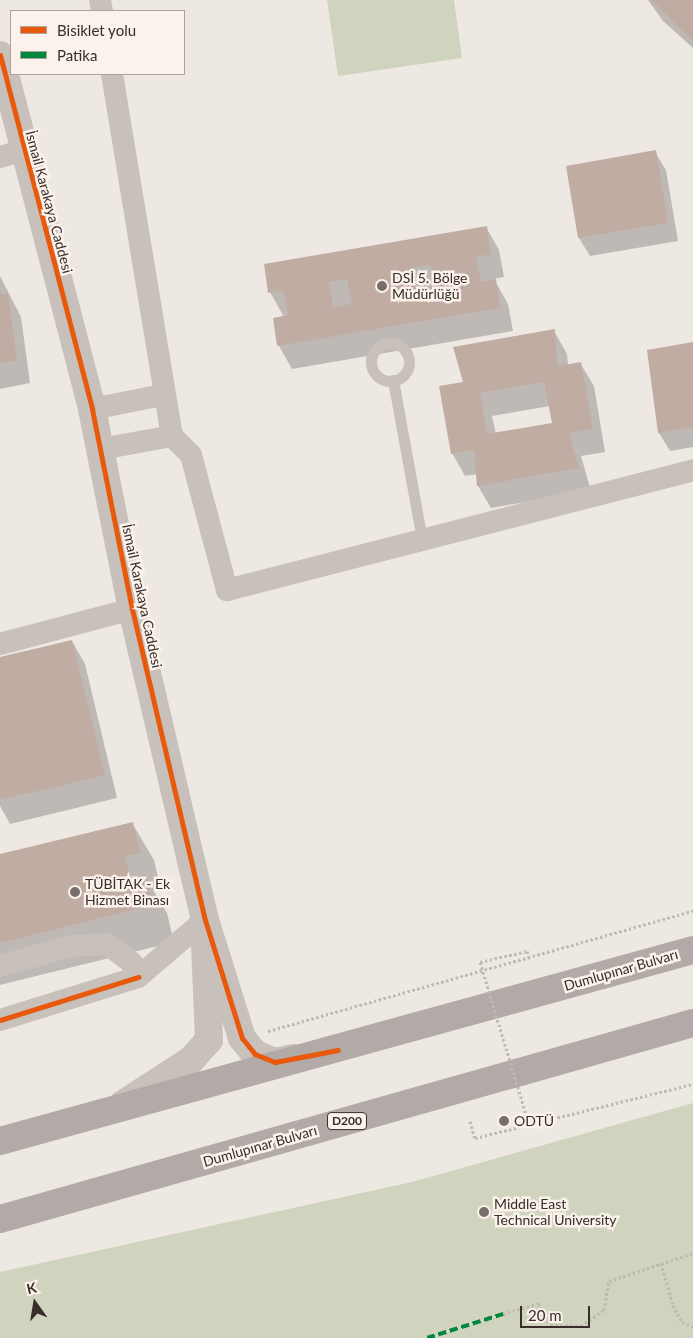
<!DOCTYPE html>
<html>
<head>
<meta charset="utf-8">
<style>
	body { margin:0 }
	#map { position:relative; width:693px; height:1338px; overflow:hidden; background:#eee8e2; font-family:Lato,sans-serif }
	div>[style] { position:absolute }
	.green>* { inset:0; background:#d0d3bd }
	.shadow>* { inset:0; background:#0003 }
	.building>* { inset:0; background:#c1aca4 }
	.path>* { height:3px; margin-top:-1.5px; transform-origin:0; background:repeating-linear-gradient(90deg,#bfb8b4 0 2.5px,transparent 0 5px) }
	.service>* { height:11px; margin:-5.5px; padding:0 5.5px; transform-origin:5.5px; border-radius:5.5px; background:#c7c0bb }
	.service>.ring { margin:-5.5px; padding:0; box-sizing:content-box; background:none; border:11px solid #c7c0bb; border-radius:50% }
	.minor>* { height:22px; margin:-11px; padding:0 11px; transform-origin:11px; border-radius:11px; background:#c7c0bb }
	.tertiary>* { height:28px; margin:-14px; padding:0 14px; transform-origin:14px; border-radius:14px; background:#c7c0bb }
	.trunk>* { height:28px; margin:-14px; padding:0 14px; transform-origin:14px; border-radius:14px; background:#b2aaa6 }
	.path-bridge>* { height:3px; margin-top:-1.5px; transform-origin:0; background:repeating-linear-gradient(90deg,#bfb8b4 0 2.5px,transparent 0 5px) }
	.quiet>* { height:4px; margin-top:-2px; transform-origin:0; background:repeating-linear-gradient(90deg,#00873e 0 8px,transparent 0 12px) }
	.cycleway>* { height:5px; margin:-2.5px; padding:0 2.5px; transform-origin:2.5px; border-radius:2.5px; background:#e8590c }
	.dots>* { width:14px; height:14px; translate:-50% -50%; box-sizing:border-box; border:2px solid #faf2eb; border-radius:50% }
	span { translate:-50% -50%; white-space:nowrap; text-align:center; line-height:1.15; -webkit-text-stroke:5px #faf2eb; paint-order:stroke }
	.shield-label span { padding:1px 4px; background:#faf2eb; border:1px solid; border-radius:4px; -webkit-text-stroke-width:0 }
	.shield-label { font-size:12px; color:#382d29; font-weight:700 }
	.street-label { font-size:14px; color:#382d29 }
	.poi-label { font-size:14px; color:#382d29 }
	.left { translate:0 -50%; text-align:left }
	.legend { position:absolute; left:10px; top:10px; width:175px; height:65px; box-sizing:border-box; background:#faf2eb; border:1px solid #aca39d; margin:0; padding:6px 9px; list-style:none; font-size:15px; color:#382d29 }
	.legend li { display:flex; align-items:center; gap:10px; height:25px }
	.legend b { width:25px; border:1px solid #aca39d }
	.north { position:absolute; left:10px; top:1278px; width:50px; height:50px; -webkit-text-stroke:4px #faf2eb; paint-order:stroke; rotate:347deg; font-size:14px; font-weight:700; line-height:20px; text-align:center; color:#382d29 }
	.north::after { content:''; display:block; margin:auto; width:18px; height:22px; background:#382d29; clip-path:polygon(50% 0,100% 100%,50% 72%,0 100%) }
	.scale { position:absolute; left:520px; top:1306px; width:70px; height:22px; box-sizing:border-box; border:2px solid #382d29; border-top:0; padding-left:6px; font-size:15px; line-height:18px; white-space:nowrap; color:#382d29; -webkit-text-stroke:4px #faf2eb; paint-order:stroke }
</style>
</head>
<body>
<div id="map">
	<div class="green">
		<div style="clip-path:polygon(327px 0,454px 0,462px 58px,338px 76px)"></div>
		<div style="clip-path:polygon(693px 1103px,693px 1338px,0 1338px,0 1272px,412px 1182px)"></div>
	</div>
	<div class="shadow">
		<div style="clip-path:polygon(648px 0,693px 0,693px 48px,663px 21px)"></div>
		<div style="clip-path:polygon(655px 152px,666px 170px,678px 241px,590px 256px,579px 238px,567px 167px)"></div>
		<div style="clip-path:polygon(486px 227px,499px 250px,504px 277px,494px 279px,508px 304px,513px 331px,292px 369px,279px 346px,274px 319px,284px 317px,270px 292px)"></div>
		<div style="clip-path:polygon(0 276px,21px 317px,30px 383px,0 389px)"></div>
		<div style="clip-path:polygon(evenodd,554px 331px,567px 354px,568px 365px,580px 363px,594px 386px,605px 452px,581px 456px,591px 491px,491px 508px,478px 486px,477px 474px,465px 476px,452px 453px,464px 383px,554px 331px,550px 406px,553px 424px,496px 434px,492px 416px,550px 406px)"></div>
		<div style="clip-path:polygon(693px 344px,693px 447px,670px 451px,659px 433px,649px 351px)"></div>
		<div style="clip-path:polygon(72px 641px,85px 664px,117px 798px,10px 824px,0 806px,0 659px)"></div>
		<div style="clip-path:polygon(132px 823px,154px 860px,161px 890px,154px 891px,167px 913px,174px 942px,0 985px,0 856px)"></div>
	</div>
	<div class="building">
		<div style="clip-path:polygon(651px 0,693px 0,693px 41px)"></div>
		<div style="clip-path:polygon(656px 150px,668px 223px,578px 238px,566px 166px)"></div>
		<div style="clip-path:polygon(evenodd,487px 226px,491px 254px,476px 257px,481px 282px,496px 279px,500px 308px,277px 346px,273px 318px,288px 315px,283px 290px,268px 293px,264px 264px,487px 226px,431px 265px,435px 290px,417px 293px,412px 268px,431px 265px,487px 226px,347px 279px,352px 304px,333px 307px,329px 282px,347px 279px)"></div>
		<div style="clip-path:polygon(0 290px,2px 295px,8px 293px,17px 360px,0 364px)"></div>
		<div style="clip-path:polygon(evenodd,555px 329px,557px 366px,581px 362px,593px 429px,569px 433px,579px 468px,477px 486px,474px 450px,451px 454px,439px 386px,463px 382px,453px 347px,555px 329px,544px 382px,552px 423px,487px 434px,480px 393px,544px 382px)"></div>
		<div style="clip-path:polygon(693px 342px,693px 427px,658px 433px,647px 350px)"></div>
		<div style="clip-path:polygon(72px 640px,105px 775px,0 800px,0 657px)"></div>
		<div style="clip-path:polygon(133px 822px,140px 853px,125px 856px,131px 878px,146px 874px,153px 905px,0 943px,0 854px)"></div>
	</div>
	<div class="path">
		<div style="left:480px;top:962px;width:48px;rotate:-13.2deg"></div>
		<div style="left:527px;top:951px;width:7px;rotate:74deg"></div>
		<div style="left:268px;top:1031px;width:442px;rotate:-15.8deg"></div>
		<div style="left:470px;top:1121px;width:18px;rotate:74deg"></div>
		<div style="left:475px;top:1138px;width:225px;rotate:-13.9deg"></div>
		<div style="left:661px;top:1263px;width:44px;rotate:74.1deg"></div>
		<div style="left:673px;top:1305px;width:19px;rotate:62deg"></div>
		<div style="left:682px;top:1322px;width:12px;rotate:24deg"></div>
		<div style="left:503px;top:1314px;width:37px;rotate:-17deg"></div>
		<div style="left:538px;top:1303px;width:25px;rotate:61deg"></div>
		<div style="left:550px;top:1325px;width:31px;rotate:2deg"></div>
		<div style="left:581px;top:1326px;width:28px;rotate:-35deg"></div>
		<div style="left:604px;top:1310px;width:29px;rotate:-80deg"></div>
		<div style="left:609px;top:1281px;width:89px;rotate:-18.4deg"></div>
	</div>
	<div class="service">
		<div class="ring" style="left:371px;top:343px;width:27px;height:27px"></div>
		<div style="left:393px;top:380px;width:163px;rotate:79.7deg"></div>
	</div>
	<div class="minor">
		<div style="left:100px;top:0;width:11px;rotate:80deg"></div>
		<div style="left:112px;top:74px;width:367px;rotate:80.6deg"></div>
		<div style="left:172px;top:436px;width:27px;rotate:45deg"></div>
		<div style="left:191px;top:455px;width:140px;rotate:75.1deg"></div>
		<div style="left:227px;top:590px;width:481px;rotate:-14.4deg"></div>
		<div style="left:0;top:157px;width:25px;rotate:-16deg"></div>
		<div style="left:92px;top:409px;width:72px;rotate:-11.2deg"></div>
		<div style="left:101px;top:449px;width:72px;rotate:-10.4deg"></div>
		<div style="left:0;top:644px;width:137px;rotate:-14.9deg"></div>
		<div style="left:0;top:966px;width:74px;rotate:-15.7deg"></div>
		<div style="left:71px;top:946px;width:36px;rotate:-3deg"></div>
		<div style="left:107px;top:944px;width:31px;rotate:37deg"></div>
		<div style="left:132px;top:963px;width:15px;rotate:67deg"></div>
		<div style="left:138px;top:977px;width:88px;rotate:-40.4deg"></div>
		<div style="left:0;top:1020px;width:145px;rotate:-17.3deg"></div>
	</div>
	<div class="tertiary">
		<div style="left:0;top:55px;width:366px;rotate:75.4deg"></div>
		<div style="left:92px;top:409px;width:204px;rotate:78.7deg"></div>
		<div style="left:132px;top:609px;width:319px;rotate:76.8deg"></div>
		<div style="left:205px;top:920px;width:124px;rotate:72.6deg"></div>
		<div style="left:242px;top:1038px;width:21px;rotate:51deg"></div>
		<div style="left:255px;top:1054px;width:22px;rotate:22deg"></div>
		<div style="left:275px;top:1062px;width:19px;rotate:-12deg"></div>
		<div style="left:123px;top:1104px;width:81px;rotate:-32.9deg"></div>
		<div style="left:191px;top:1060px;width:27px;rotate:-48deg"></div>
		<div style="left:209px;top:1040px;width:96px;rotate:-92.4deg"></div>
	</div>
	<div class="trunk">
		<div style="left:0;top:1141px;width:719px;rotate:-15.41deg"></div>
		<div style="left:0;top:1219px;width:720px;rotate:-15.79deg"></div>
	</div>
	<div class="path-bridge">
		<div style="left:480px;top:962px;width:169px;rotate:73.2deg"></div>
	</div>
	<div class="quiet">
		<div style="left:427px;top:1338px;width:80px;rotate:-17.5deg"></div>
	</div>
	<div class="cycleway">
		<div style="left:0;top:55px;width:366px;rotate:75.4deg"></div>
		<div style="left:92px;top:409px;width:204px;rotate:78.7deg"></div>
		<div style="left:132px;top:609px;width:319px;rotate:76.8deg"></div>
		<div style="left:205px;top:920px;width:124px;rotate:72.6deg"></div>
		<div style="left:242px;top:1038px;width:21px;rotate:51deg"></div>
		<div style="left:255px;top:1054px;width:22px;rotate:22deg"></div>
		<div style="left:275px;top:1062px;width:64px;rotate:-10.8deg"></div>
		<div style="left:0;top:1020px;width:145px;rotate:-17.3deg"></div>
	</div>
	<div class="dots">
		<div style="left:382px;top:286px;background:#786e6a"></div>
		<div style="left:75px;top:892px;background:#786e6a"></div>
		<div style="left:504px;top:1121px;background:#786e6a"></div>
		<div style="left:484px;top:1212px;background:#786e6a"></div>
	</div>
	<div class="shield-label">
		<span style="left:347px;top:1121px">D200</span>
	</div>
	<div class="street-label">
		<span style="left:49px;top:202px;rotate:75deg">İsmail Karakaya Caddesi</span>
		<span style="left:142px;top:596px;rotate:78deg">İsmail Karakaya Caddesi</span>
		<span style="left:621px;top:970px;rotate:-16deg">Dumlupınar Bulvarı</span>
		<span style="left:260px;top:1146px;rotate:-16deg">Dumlupınar Bulvarı</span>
	</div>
	<div class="poi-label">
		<span class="left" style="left:392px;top:286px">DSİ 5. Bölge<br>Müdürlüğü</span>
		<span class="left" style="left:85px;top:892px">TÜBİTAK - Ek<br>Hizmet Binası</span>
		<span class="left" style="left:514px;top:1121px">ODTÜ</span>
		<span class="left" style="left:494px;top:1212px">Middle East<br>Technical University</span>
	</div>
	<ul class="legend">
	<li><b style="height:6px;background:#e8590c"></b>Bisiklet yolu</li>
	<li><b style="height:6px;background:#00873e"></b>Patika</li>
	</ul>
	<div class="north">K</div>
	<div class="scale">20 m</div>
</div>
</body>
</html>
